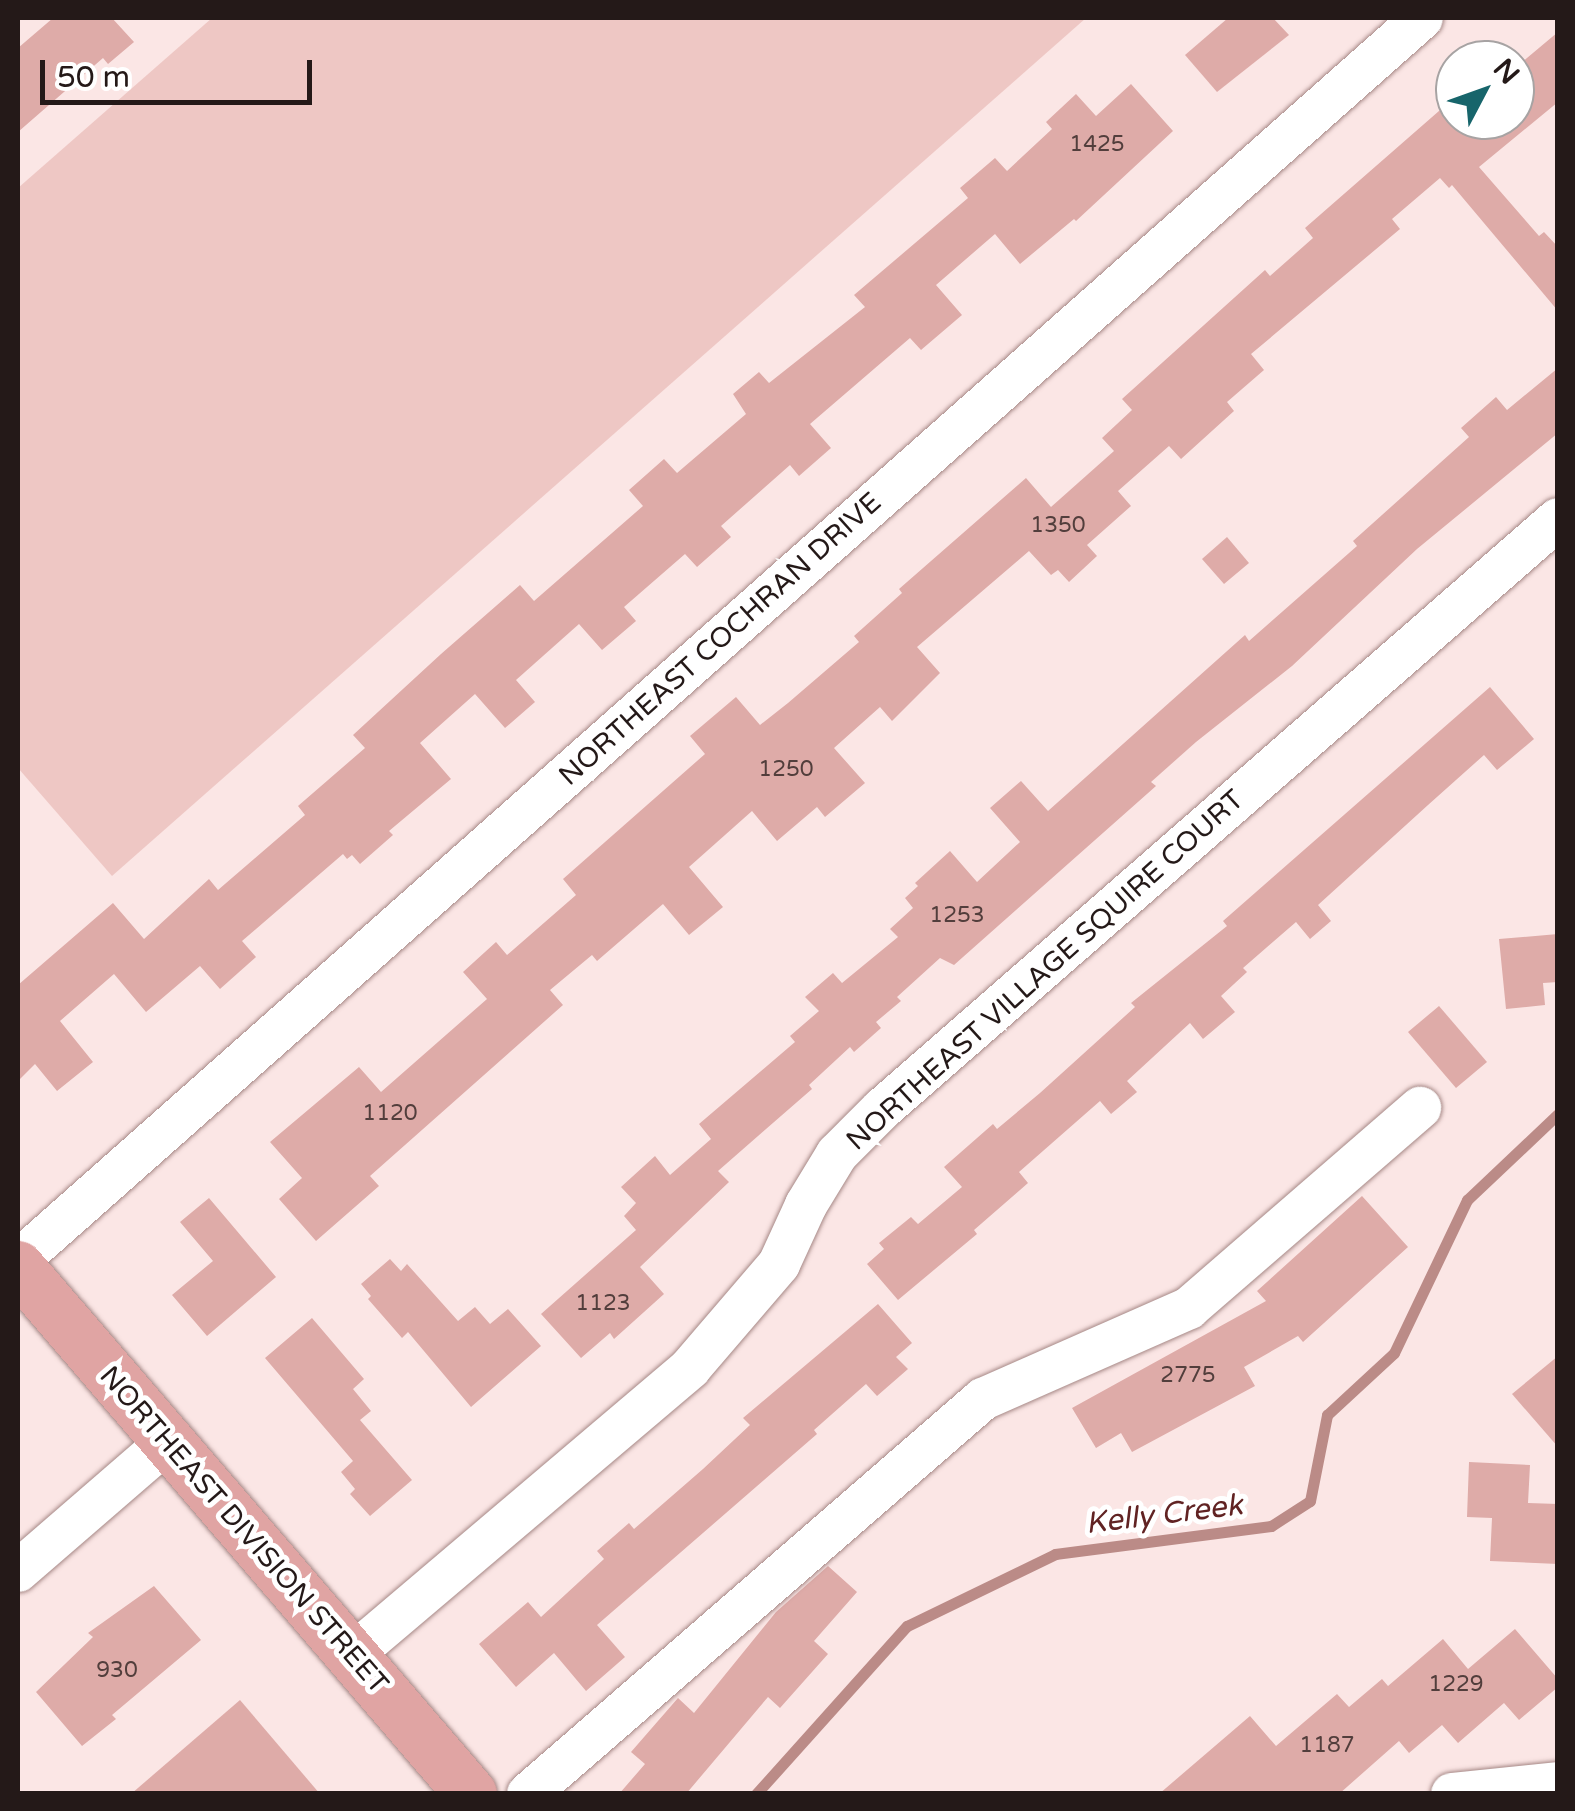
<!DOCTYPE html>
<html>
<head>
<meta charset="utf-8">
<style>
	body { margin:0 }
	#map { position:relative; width:1575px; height:1811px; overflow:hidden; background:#fbe6e5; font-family:"Varela Round",sans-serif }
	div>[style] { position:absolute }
	.green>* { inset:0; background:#eec7c4 }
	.stream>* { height:11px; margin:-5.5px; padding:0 5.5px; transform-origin:5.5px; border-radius:5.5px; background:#bb8b87 }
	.building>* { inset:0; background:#deaba8 }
	.roads { filter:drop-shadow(0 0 2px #a68886) drop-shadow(0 0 2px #a68886) }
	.minor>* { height:42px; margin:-21px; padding:0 21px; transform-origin:21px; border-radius:21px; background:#fff }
	.major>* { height:52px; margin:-26px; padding:0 26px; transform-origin:26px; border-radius:26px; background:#e0a4a3 }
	span { translate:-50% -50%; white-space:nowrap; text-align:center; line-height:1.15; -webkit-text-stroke:10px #fff; paint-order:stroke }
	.number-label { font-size:22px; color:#523e3c }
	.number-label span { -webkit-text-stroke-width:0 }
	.street-label { font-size:28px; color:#241918 }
	.water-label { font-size:30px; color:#612323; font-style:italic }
	.frame { position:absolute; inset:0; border:20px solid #241918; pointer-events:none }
	.north { position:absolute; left:1435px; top:40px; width:100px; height:100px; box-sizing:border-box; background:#fff; border:2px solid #a7a3a3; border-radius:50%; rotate:49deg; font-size:28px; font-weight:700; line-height:40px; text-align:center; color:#241918 }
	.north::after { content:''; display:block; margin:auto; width:35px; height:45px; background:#17656b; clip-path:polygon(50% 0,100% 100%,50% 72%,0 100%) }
	.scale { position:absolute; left:40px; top:60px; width:272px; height:45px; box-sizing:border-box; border:5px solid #241918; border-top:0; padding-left:12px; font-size:30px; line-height:35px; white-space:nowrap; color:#241918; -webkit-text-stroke:8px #fff; paint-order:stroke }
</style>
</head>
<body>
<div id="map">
	<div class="green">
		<div style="clip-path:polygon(212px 18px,1086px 18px,112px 876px,18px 768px,18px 188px)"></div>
	</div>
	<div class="stream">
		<div style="left:756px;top:1794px;width:226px;rotate:-48.1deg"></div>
		<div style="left:907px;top:1626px;width:165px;rotate:-25.9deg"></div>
		<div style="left:1055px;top:1554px;width:218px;rotate:-7.4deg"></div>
		<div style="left:1271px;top:1526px;width:46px;rotate:-32.7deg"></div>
		<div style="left:1310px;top:1501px;width:88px;rotate:-78.8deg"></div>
		<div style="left:1327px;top:1415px;width:91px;rotate:-42.8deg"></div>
		<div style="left:1394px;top:1353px;width:170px;rotate:-64.5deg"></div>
		<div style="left:1467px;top:1200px;width:125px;rotate:-43.4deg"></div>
	</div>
	<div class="building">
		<div style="clip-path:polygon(53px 18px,112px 18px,134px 42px,108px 64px,103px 58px,18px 132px,18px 48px)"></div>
		<div style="clip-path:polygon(1228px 18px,1273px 18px,1289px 35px,1217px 92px,1185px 55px)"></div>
		<div style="clip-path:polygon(1558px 32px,1558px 102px,1479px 167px,1539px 236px,1544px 232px,1558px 247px,1558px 311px,1452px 185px,1449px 188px,1440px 178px,1392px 219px,1400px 229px,1251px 354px,1264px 370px,1227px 402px,1234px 411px,1181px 459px,1169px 446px,1118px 491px,1131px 506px,1087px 545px,1097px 556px,1069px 582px,1058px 570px,1051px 575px,1029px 551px,917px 647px,940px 673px,892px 721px,880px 707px,834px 748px,865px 783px,825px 817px,817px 807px,777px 841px,752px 811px,689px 867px,723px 907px,689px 935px,663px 904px,597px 961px,592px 955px,550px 990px,563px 1005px,370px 1176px,379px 1186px,316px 1241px,279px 1199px,302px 1178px,270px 1142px,359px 1067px,381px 1092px,487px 999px,463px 972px,496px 942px,507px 955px,576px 895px,563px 879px,705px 754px,690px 736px,736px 697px,760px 725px,788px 703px,859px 642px,854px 636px,902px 593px,899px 589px,1026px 478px,1051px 507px,1114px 451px,1102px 438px,1132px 410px,1122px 399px,1265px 270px,1270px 276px,1313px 238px,1305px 228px,1455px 97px,1455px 120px,1515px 120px,1515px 68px)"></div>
		<div style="clip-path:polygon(1131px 84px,1173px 131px,1076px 221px,1074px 219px,1020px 264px,995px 234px,936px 285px,962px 315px,921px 350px,910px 338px,810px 424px,831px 448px,799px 476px,790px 465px,721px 526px,731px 537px,697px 567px,685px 554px,624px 607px,636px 621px,602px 650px,579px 624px,516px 680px,535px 702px,505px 728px,475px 694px,420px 743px,451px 779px,389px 831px,393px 835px,360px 864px,352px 855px,347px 859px,343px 854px,242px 941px,256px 957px,220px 989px,200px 966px,146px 1012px,114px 974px,60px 1021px,93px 1062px,57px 1091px,35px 1064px,18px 1081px,18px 985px,113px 903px,144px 939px,209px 879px,218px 890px,305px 815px,298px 806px,365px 748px,353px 735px,441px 654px,520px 585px,534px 601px,643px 506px,629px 490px,664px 459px,677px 473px,746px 414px,733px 394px,759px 372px,769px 383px,865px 307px,854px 295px,968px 198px,960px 188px,995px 158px,1007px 171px,1052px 129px,1046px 122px,1076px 94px,1096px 116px)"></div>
		<div style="clip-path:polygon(1558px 368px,1558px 433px,1417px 549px,1292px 666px,1196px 742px,1151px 782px,1156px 786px,954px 965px,940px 958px,897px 997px,901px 1001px,876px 1022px,881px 1028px,854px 1052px,850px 1047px,809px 1085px,812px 1089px,718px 1171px,729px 1182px,640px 1267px,664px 1294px,614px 1339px,610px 1333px,581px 1358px,541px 1314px,636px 1230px,624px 1216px,636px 1203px,621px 1187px,655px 1156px,670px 1175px,711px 1139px,699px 1124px,795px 1042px,790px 1036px,819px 1011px,805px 997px,833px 973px,842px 983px,898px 937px,890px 929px,913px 908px,905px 898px,918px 886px,915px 883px,950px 851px,977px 882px,1020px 842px,990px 808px,1021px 781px,1048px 811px,1245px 635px,1249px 641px,1357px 546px,1353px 541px,1469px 437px,1461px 428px,1496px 397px,1507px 410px)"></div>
		<div style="clip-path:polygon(1227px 537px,1249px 563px,1224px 584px,1202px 559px)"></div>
		<div style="clip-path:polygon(1490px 687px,1534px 739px,1497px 770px,1484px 755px,1428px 805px,1318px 905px,1331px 921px,1310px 939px,1296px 922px,1243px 968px,1247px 972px,1221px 996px,1235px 1012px,1203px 1039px,1190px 1023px,1127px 1081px,1137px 1092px,1111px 1114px,1100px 1101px,1019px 1172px,1028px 1183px,974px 1230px,977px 1234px,898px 1300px,867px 1264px,884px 1249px,879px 1243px,911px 1217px,918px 1224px,962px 1187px,944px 1167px,993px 1124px,997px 1129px,1040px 1093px,1135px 1007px,1131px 1003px,1227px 926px,1223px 921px)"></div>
		<div style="clip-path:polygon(1558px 934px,1558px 982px,1543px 983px,1545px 1005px,1506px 1009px,1499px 939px)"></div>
		<div style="clip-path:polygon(1439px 1006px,1487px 1062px,1456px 1088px,1408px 1032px)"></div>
		<div style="clip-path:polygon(1362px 1196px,1408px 1247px,1303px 1342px,1298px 1336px,1244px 1367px,1255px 1386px,1132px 1452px,1121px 1433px,1096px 1448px,1072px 1408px,1266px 1301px,1257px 1291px)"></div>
		<div style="clip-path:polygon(209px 1198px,276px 1277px,207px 1336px,172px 1295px,213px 1261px,180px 1222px)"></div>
		<div style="clip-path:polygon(390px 1259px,401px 1271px,407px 1264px,458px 1321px,475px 1307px,490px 1324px,508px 1309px,541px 1346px,471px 1407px,408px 1332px,402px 1338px,368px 1299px,371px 1296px,361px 1284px)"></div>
		<div style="clip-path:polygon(878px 1304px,912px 1343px,896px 1357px,908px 1369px,877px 1396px,866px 1384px,814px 1430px,817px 1434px,597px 1625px,625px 1657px,586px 1691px,554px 1653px,516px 1687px,479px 1644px,528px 1602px,541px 1617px,604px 1559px,597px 1551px,629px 1523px,634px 1529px,703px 1469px,750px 1425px,743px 1418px)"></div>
		<div style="clip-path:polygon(312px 1318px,364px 1379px,353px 1389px,371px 1411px,360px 1420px,412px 1480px,370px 1516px,350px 1494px,355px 1489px,341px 1472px,353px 1461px,265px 1358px)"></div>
		<div style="clip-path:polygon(1558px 1356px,1558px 1447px,1512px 1394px)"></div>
		<div style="clip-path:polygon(1469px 1462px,1530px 1465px,1528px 1503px,1558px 1504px,1558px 1564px,1490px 1561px,1492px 1518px,1467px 1517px)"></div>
		<div style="clip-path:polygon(828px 1566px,857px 1592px,814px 1641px,828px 1654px,780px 1708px,768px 1697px,686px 1794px,619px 1794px,645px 1764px,631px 1752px,678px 1698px,694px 1713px,776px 1612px)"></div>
		<div style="clip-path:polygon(154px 1586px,201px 1640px,112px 1715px,116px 1719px,82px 1746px,36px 1692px,93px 1637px,88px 1633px)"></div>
		<div style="clip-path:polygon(1515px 1629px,1558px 1679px,1558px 1687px,1519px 1720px,1504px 1703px,1458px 1743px,1442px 1725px,1409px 1753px,1399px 1741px,1339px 1794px,1159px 1794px,1250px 1716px,1276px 1746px,1337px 1694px,1349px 1707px,1382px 1679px,1388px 1686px,1443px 1639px,1468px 1669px)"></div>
		<div style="clip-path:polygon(240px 1700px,320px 1794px,131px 1794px)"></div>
	</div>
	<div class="roads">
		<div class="minor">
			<div style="left:18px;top:1261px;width:1875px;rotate:-41.52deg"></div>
			<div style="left:18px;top:1571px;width:197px;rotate:-40.9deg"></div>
			<div style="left:352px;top:1655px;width:443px;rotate:-40.3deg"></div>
			<div style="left:690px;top:1368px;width:137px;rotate:-49.4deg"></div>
			<div style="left:779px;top:1264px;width:65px;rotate:-65.4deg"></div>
			<div style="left:806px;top:1205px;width:60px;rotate:-58.7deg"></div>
			<div style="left:837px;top:1154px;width:64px;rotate:-45deg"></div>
			<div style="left:882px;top:1109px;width:897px;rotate:-41.11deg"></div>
			<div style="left:528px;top:1794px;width:603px;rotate:-40.96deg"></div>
			<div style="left:983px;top:1399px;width:225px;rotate:-23.8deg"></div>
			<div style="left:1189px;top:1308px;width:306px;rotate:-40.9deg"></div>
			<div style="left:1452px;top:1794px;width:107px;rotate:-5.9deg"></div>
		</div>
		<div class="major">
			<div style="left:18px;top:1267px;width:695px;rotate:49.32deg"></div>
		</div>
	</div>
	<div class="number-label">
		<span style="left:1097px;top:145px">1425</span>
		<span style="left:1058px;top:526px">1350</span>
		<span style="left:786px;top:770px">1250</span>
		<span style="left:957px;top:916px">1253</span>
		<span style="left:390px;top:1114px">1120</span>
		<span style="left:603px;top:1304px">1123</span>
		<span style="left:1188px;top:1376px">2775</span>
		<span style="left:117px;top:1671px">930</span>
		<span style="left:1456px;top:1685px">1229</span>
		<span style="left:1327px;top:1746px">1187</span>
	</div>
	<div class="street-label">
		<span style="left:720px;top:639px;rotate:-42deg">NORTHEAST COCHRAN DRIVE</span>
		<span style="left:1045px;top:970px;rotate:-42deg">NORTHEAST VILLAGE SQUIRE COURT</span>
		<span style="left:244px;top:1530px;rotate:49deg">NORTHEAST DIVISION STREET</span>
	</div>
	<div class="water-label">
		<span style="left:1164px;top:1515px;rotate:-7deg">Kelly Creek</span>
	</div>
	<div class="frame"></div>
	<div class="north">N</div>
	<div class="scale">50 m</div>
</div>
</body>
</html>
